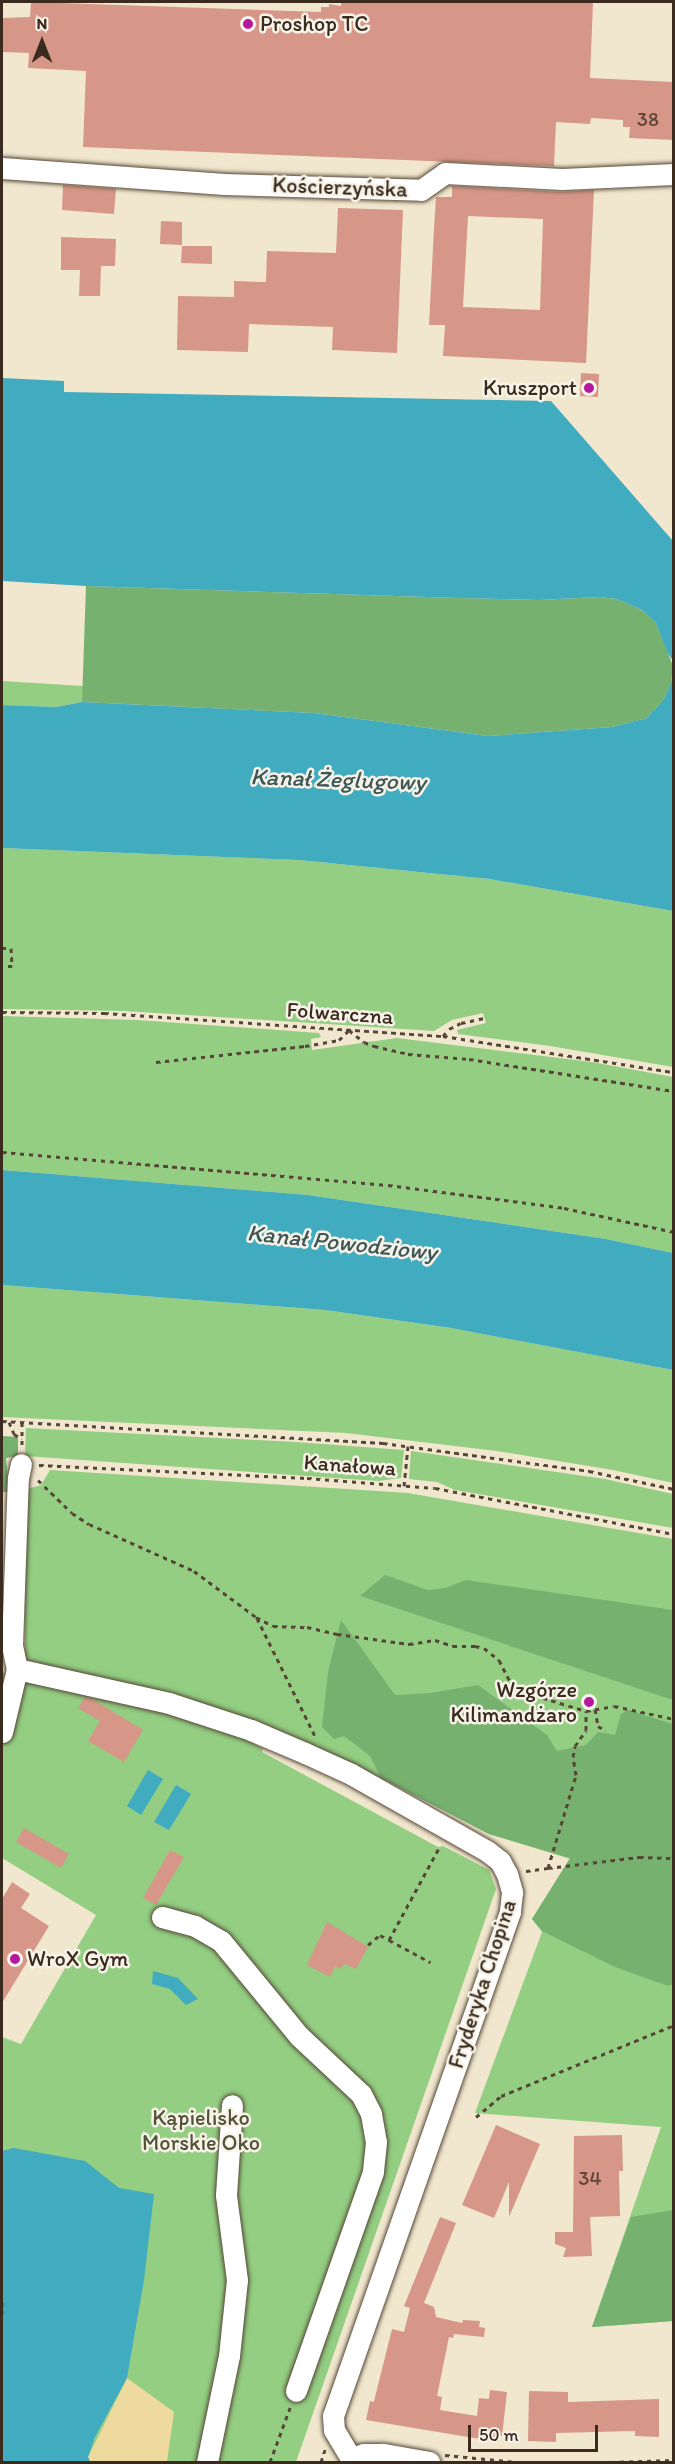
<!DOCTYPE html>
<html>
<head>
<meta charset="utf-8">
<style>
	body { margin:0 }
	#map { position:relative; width:675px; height:2464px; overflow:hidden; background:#f1e7ce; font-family:Itim,sans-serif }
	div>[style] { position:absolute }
	.green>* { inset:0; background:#93ce82 }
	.forest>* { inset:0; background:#76b170 }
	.sand>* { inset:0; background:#eeda9e }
	.water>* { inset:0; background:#41abc0 }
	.building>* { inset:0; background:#d69788 }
	.path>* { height:3px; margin-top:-1.5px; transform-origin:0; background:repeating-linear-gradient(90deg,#564638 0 4.5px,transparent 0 9px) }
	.roads { filter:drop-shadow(0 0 2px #564638) drop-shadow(0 0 2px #564638) }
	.minor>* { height:21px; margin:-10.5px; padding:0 10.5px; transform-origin:10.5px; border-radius:10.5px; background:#fff }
	.dots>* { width:16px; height:16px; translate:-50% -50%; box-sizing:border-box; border:3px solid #f7f3e8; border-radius:50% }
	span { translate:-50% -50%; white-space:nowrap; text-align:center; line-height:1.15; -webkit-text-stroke:5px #f7f3e8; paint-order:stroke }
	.number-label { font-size:20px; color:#624538 }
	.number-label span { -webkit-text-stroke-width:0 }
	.poi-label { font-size:22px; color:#3b2a1e }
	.left { translate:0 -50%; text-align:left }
	.right { translate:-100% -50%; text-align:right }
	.street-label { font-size:22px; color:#3b2a1e }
	.park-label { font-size:22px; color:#515337 }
	.water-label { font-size:24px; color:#3d5757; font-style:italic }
	.frame { position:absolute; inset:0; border:3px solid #3b2a1e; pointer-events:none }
	.north { position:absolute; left:12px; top:12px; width:60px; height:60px; -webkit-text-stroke:4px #f7f3e8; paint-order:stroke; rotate:0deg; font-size:16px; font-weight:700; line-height:24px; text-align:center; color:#3b2a1e }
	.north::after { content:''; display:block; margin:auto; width:21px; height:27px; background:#3b2a1e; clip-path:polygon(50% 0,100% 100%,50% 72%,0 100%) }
	.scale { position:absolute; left:468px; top:2425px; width:130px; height:27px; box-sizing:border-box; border:3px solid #3b2a1e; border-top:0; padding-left:8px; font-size:18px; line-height:21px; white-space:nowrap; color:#3b2a1e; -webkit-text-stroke:4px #f7f3e8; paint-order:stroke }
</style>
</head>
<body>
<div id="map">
	<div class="green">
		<div style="clip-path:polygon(2px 681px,83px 686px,82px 702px,56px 707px,2px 705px)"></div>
		<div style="clip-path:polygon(2px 848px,299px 860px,489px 879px,673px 911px,673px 1067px,550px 1046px,458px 1034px,457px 1030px,486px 1023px,483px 1013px,452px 1020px,434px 1031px,125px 1011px,2px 1009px)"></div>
		<div style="clip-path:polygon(2px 1016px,137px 1020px,319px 1033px,321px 1037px,311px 1039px,312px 1050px,397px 1038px,592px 1062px,673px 1077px,673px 1253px,606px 1239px,308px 1195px,2px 1170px)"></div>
		<div style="clip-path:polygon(2px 1285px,325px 1310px,451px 1328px,673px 1370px,673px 1483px,613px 1470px,497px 1451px,346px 1433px,2px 1417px)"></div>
		<div style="clip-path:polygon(26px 1428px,296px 1442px,404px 1450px,401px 1478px,378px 1481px,25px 1456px)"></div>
		<div style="clip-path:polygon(411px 1451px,605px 1479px,673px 1494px,673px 1528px,455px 1490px,437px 1482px,409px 1479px)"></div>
		<div style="clip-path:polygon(50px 1470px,408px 1493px,673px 1539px,673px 2321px,592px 2327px,661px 2127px,475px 2113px,542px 1932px,532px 1919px,570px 1859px,489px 1834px,381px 1778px,306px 1747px,169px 1698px,25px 1660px,24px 1490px,41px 1485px)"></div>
		<div style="clip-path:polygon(2px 1672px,132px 1703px,241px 1737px,263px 1749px,262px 1752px,438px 1847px,443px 1846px,489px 1870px,496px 1889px,296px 2462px,2px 2462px,2px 2037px,21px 2044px,96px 1915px,2px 1858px)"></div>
	</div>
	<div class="forest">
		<div style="clip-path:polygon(86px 586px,459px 598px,539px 600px,599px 597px,617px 599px,642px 610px,656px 623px,673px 666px,671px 683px,664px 699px,647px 718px,612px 727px,488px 736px,314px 713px,82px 702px)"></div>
		<div style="clip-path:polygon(2px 1436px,18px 1437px,18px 1456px,6px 1458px,9px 1492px,2px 1492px)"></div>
		<div style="clip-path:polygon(385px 1575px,428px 1590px,445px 1588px,466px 1580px,673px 1610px,673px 1700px,360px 1596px)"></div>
		<div style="clip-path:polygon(341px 1620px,395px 1695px,430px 1693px,478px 1685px,547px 1735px,557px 1751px,586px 1745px,598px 1732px,615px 1735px,621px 1714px,628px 1710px,673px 1724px,673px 1984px,668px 1986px,615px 1967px,542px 1931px,532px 1919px,570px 1858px,489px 1834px,381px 1778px,370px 1756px,344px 1736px,334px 1739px,322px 1727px,328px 1672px)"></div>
		<div style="clip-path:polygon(673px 2210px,673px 2321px,592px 2327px,631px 2217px)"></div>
	</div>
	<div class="sand">
		<div style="clip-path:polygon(127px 2378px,174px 2412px,167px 2462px,90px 2462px,88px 2457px)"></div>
	</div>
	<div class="water">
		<div style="clip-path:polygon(2px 378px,64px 381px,64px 392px,551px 401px,673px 541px,673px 661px,667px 652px,656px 623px,642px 610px,617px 599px,599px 597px,539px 600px,459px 598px,86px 586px,2px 581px)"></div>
		<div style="clip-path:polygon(673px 666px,673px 911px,489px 879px,299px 860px,2px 848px,2px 705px,56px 707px,82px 702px,314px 713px,488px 736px,612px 727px,647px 718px,664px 699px,671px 683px)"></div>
		<div style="clip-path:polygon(2px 1170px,308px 1195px,606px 1239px,673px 1253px,673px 1370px,451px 1328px,325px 1310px,2px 1285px)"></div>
		<div style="clip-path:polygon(148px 1770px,163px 1779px,141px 1815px,127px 1806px)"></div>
		<div style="clip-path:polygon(176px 1785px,191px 1794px,169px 1830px,154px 1822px)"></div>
		<div style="clip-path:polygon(153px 1971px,178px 1978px,198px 1999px,186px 2005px,170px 1989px,152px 1984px)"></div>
		<div style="clip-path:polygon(14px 2148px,85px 2161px,119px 2188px,154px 2194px,144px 2280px,127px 2378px,95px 2437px,88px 2457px,90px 2462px,2px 2462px,2px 2151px)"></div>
	</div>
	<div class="building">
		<div style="clip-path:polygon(31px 2px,321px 12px,321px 7px,329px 7px,329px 4px,341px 6px,341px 2px,593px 2px,590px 78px,674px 82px,674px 140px,629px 138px,630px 127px,623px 127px,623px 120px,591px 118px,590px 124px,556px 122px,554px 166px,83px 147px,86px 71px,28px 68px,29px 53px,2px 52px,2px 18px,30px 17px)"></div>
		<div style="clip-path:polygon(63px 185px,116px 189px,114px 214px,62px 210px)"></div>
		<div style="clip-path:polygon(evenodd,452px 186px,561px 192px,594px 190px,586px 363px,443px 356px,445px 325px,429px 325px,434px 228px,436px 197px,452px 197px,452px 186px,468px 216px,543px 219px,540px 310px,463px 307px,468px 216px)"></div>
		<div style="clip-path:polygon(338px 208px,403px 210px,397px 353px,332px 350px,333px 327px,249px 324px,248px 352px,177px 350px,178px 296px,234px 297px,234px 281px,266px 282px,267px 251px,336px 253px)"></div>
		<div style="clip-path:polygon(161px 221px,182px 222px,182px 245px,160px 244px)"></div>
		<div style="clip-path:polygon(61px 237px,116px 239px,115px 266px,101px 266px,100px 296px,79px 296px,80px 270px,61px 270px)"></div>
		<div style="clip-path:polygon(182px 246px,212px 246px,212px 264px,181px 263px)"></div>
		<div style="clip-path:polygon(581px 373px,599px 374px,598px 397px,580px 396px)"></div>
		<div style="clip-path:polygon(85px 1697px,92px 1699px,143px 1730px,124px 1762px,88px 1741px,100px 1721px,78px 1708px)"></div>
		<div style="clip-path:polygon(24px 1828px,69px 1854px,61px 1868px,16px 1842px)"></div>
		<div style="clip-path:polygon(170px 1850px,184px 1857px,156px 1905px,143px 1898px)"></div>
		<div style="clip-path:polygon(12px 1882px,30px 1894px,21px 1908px,49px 1926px,2px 2003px,2px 1899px)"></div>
		<div style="clip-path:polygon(327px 1922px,368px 1947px,356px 1969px,344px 1964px,341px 1969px,335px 1966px,330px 1977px,307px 1965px)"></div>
		<div style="clip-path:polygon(496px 2125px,540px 2144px,509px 2217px,509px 2182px,494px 2218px,462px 2205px)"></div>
		<div style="clip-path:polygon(622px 2135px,623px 2171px,619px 2171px,620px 2216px,590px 2217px,592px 2256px,563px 2257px,566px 2248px,555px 2244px,555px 2232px,573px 2232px,574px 2136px)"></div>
		<div style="clip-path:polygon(440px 2217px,456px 2223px,424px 2303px,434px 2307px,436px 2317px,462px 2323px,463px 2320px,480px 2321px,479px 2327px,485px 2328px,484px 2337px,454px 2334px,453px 2338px,449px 2337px,437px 2396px,442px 2397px,440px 2410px,477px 2416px,479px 2398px,489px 2399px,490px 2390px,507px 2392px,502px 2436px,499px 2436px,498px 2442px,366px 2420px,370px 2401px,374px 2402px,376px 2393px,392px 2329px,404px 2332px,410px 2308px,404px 2306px)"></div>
		<div style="clip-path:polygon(529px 2391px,568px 2392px,568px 2402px,659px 2399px,659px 2437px,635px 2436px,635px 2431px,556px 2433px,556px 2442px,528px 2441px)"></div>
	</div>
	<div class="path">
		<div style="left:2px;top:948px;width:9px"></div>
		<div style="left:11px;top:948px;width:18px;rotate:87deg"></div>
		<div style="left:12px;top:966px;width:10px;rotate:180deg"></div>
		<div style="left:2px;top:1012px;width:102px;rotate:0.6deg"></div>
		<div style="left:104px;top:1013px;width:340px;rotate:3.9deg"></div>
		<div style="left:443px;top:1036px;width:234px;rotate:8.9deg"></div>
		<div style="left:443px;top:1036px;width:9px;rotate:-49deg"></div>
		<div style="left:449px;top:1029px;width:13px;rotate:-27deg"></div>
		<div style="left:461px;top:1023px;width:24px;rotate:-12deg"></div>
		<div style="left:156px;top:1062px;width:150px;rotate:-6.1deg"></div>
		<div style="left:305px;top:1046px;width:35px;rotate:-10deg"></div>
		<div style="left:339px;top:1040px;width:14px;rotate:-45deg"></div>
		<div style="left:349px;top:1030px;width:19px;rotate:39deg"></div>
		<div style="left:364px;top:1042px;width:11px;rotate:22deg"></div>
		<div style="left:374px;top:1046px;width:35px;rotate:13deg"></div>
		<div style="left:408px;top:1054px;width:61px;rotate:4.7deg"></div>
		<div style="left:469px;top:1059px;width:207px;rotate:8.9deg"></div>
		<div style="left:2px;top:1152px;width:387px;rotate:4.9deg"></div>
		<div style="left:388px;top:1185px;width:177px;rotate:7.4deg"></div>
		<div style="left:564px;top:1208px;width:113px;rotate:12.3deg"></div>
		<div style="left:2px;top:1421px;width:382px;rotate:3.3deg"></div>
		<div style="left:383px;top:1443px;width:208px;rotate:7.7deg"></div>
		<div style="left:589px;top:1471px;width:87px;rotate:12deg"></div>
		<div style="left:9px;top:1422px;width:13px;rotate:67deg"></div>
		<div style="left:14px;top:1434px;width:9px;rotate:32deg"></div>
		<div style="left:22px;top:1422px;width:23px;rotate:90deg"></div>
		<div style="left:39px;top:1465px;width:268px;rotate:2.8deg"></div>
		<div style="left:307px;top:1478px;width:128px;rotate:4.5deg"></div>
		<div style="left:435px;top:1488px;width:243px;rotate:10.9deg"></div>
		<div style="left:38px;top:1480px;width:47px;rotate:44.1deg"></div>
		<div style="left:72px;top:1513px;width:20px;rotate:33deg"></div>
		<div style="left:89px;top:1524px;width:115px;rotate:24.1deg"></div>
		<div style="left:194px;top:1571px;width:77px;rotate:36.6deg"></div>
		<div style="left:256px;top:1617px;width:19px;rotate:28deg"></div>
		<div style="left:273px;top:1626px;width:34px;rotate:2deg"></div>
		<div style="left:307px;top:1627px;width:31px;rotate:13deg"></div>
		<div style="left:337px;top:1634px;width:73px;rotate:7.9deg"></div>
		<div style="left:409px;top:1644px;width:26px;rotate:-9deg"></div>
		<div style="left:435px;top:1640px;width:19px;rotate:18deg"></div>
		<div style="left:453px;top:1646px;width:22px"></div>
		<div style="left:475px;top:1646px;width:9px;rotate:13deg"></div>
		<div style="left:484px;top:1648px;width:19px;rotate:39deg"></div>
		<div style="left:499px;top:1660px;width:27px;rotate:63deg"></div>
		<div style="left:511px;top:1684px;width:18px;rotate:47deg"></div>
		<div style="left:523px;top:1697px;width:11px;rotate:-10deg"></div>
		<div style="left:534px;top:1695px;width:54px;rotate:17.1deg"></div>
		<div style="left:586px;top:1711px;width:28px;rotate:-10deg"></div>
		<div style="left:614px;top:1706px;width:61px;rotate:12.2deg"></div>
		<div style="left:404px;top:1486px;width:40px;rotate:-84.3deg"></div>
		<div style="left:257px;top:1618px;width:131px;rotate:63.8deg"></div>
		<div style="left:595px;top:1709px;width:17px;rotate:80deg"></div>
		<div style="left:598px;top:1726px;width:9px;rotate:32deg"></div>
		<div style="left:548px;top:1868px;width:92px;rotate:-6.9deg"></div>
		<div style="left:639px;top:1857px;width:35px;rotate:2deg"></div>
		<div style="left:526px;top:1871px;width:22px;rotate:-8deg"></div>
		<div style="left:548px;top:1868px;width:97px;rotate:-73.2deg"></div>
		<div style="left:576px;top:1775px;width:18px;rotate:-99deg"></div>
		<div style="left:573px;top:1757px;width:11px;rotate:-80deg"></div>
		<div style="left:575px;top:1746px;width:19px;rotate:-55deg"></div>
		<div style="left:586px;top:1730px;width:19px;rotate:-90deg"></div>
		<div style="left:389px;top:1940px;width:47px;rotate:28.2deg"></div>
		<div style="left:368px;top:1945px;width:16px;rotate:-40deg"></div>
		<div style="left:380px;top:1935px;width:10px;rotate:29deg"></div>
		<div style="left:389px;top:1940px;width:107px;rotate:-61.5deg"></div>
		<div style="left:476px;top:2117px;width:33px;rotate:-40deg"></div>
		<div style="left:501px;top:2096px;width:187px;rotate:-22.3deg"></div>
		<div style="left:2px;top:2302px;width:12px;rotate:90deg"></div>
		<div style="left:445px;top:2455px;width:72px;rotate:5.6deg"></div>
		<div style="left:270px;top:2462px;width:58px;rotate:-69.7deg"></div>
		<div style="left:321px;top:2462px;width:13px;rotate:-72deg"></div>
		<div style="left:611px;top:2462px;width:63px;rotate:-1.8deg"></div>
	</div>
	<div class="roads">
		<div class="minor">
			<div style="left:2px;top:168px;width:223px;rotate:4.1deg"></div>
			<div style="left:224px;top:184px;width:197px;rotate:1.7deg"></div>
			<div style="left:421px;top:190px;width:29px;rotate:-35deg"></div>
			<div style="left:445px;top:173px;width:117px;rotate:2.9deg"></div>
			<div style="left:562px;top:179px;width:112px;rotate:-2.6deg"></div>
			<div style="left:17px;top:1669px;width:156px;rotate:12.6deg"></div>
			<div style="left:169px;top:1703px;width:86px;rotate:18.2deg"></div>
			<div style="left:251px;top:1730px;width:59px;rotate:23.1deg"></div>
			<div style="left:305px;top:1753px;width:51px;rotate:24.5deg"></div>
			<div style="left:351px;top:1774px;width:156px;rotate:29.5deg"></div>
			<div style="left:487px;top:1851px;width:16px;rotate:38deg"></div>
			<div style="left:500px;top:1861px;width:15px;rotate:62deg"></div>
			<div style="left:507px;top:1874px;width:19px;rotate:74deg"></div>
			<div style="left:512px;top:1892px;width:20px;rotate:96deg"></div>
			<div style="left:510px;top:1912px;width:534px;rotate:109.35deg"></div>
			<div style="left:333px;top:2416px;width:14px;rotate:86deg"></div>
			<div style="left:334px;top:2430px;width:33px;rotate:59deg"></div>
			<div style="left:2px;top:1732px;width:65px;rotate:-76.6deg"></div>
			<div style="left:17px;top:1669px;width:24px;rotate:-102deg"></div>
			<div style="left:12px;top:1646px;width:168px;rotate:-88deg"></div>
			<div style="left:18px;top:1478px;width:14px;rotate:-78deg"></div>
			<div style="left:162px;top:1917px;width:34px;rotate:15deg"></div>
			<div style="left:195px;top:1926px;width:30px;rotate:30deg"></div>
			<div style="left:221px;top:1941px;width:123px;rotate:50.6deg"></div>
			<div style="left:299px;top:2036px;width:85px;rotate:43.1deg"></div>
			<div style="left:361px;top:2094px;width:22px;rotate:63deg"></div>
			<div style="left:371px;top:2114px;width:28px;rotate:80deg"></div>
			<div style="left:376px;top:2142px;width:30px;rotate:96deg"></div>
			<div style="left:373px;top:2172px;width:232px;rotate:109.4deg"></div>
			<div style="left:351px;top:2458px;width:14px;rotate:-17deg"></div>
			<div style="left:364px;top:2454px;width:19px"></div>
			<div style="left:383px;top:2454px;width:47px;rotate:9.9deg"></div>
			<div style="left:207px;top:2462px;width:108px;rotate:-78.3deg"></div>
			<div style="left:229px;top:2356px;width:76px;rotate:-84deg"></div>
			<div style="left:237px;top:2280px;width:86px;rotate:-97.4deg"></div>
			<div style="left:226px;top:2195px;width:90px;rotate:-86.2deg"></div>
		</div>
	</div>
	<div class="dots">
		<div style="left:248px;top:24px;background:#b5179e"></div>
		<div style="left:589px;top:388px;background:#b5179e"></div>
		<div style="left:589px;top:1702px;background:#b5179e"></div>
		<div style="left:15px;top:1959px;background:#b5179e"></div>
	</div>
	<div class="number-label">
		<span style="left:648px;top:119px">38</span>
		<span style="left:590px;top:2178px">34</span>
	</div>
	<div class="poi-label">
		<span class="left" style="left:260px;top:24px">Proshop TC</span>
		<span class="right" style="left:577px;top:388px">Kruszport</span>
		<span class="right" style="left:577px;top:1702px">Wzgórze<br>Kilimandżaro</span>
		<span class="left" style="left:27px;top:1959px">WroX Gym</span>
	</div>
	<div class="street-label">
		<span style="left:340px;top:187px;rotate:2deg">Kościerzyńska</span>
		<span style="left:340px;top:1013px;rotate:4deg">Folwarczna</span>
		<span style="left:350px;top:1465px;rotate:4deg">Kanałowa</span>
		<span style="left:482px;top:1984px;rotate:-72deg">Fryderyka Chopina</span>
	</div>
	<div class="park-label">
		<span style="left:201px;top:2130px">Kąpielisko<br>Morskie Oko</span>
	</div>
	<div class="water-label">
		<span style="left:338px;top:779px;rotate:2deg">Kanał Żeglugowy</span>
		<span style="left:342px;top:1242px;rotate:6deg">Kanał Powodziowy</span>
	</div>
	<div class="frame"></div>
	<div class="north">N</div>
	<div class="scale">50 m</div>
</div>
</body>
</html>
